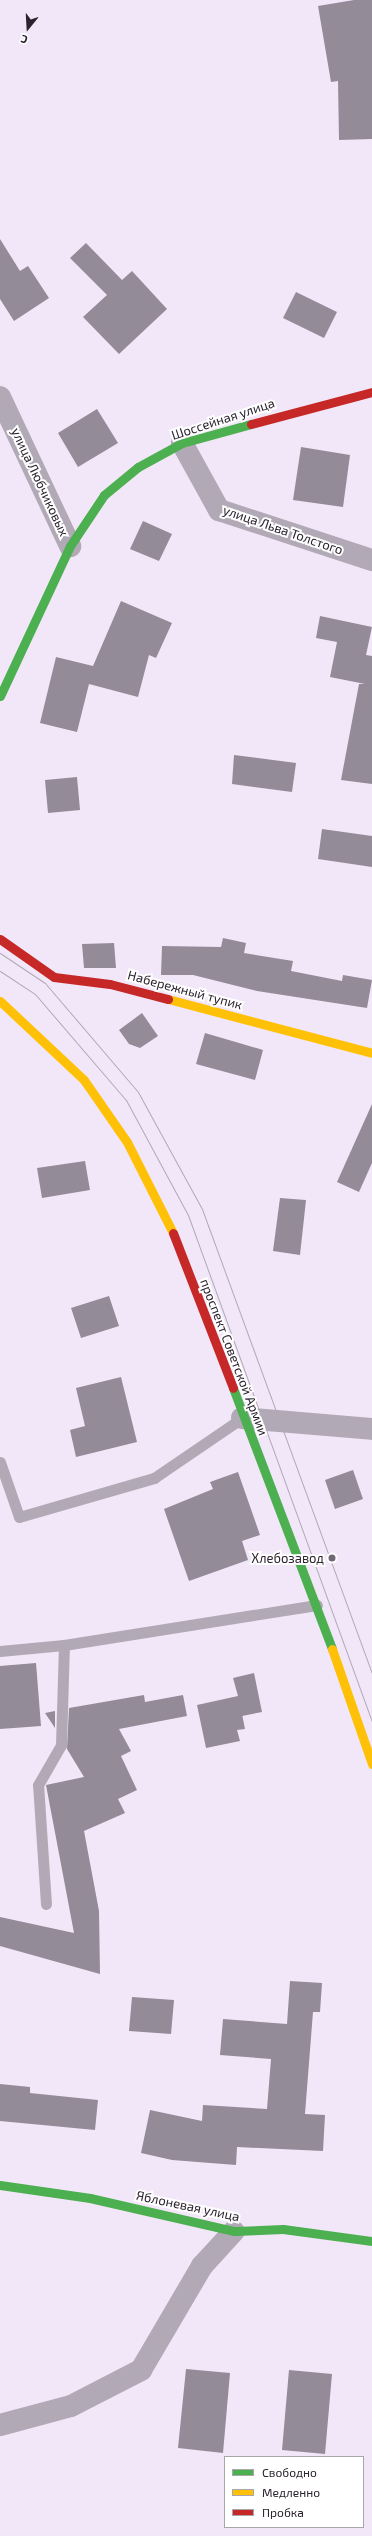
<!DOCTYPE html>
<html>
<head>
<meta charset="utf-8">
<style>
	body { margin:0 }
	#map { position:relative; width:372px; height:2536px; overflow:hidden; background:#f2e7f8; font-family:"Exo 2",sans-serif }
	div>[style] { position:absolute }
	.building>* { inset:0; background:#938b98 }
	.lane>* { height:11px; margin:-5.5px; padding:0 5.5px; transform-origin:5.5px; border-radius:5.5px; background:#b1aab6 }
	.street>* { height:22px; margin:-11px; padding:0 11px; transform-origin:11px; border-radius:11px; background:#b1aab6 }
	.fast>* { height:9px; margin:-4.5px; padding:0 4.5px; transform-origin:4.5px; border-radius:4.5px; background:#4caf50 }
	.slow>* { height:9px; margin:-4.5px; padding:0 4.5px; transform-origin:4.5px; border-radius:4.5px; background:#ffc107 }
	.jam>* { height:9px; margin:-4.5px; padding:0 4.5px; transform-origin:4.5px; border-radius:4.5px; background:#c62828 }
	.tram>* { height:1px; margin:-0.5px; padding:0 0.5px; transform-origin:0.5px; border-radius:0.5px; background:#b1a9b4 }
	.dots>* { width:11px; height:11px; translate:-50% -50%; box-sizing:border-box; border:2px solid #fff; border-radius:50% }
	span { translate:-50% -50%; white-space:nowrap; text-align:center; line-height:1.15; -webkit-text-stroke:4px #fff; paint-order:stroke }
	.street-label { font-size:13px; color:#2b232e }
	.poi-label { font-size:13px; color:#2b232e }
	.right { translate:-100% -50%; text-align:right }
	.legend { position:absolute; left:224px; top:2456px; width:140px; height:72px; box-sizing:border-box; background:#fff; border:1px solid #aaa7ab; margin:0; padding:5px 7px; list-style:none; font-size:12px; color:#2b232e }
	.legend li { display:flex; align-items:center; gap:8px; height:20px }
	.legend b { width:20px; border:1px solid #aaa7ab }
	.north { position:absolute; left:8px; top:8px; width:40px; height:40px; -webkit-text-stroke:3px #fff; paint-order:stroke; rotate:198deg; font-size:11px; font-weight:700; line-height:16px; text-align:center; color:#2b232e }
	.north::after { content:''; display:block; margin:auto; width:14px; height:18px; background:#2b232e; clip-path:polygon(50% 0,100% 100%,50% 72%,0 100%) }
</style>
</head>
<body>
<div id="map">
	<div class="building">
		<div style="clip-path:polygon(354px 0,372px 0,372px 139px,339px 140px,338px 81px,331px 82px,318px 6px)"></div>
		<div style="clip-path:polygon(0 239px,20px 271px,28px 266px,49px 298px,14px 321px,0 299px)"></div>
		<div style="clip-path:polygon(86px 243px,122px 280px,132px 271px,167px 309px,119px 354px,83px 317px,107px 295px,70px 258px)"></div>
		<div style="clip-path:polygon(296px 292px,337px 312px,324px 338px,283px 318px)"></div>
		<div style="clip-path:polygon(97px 409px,118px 443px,78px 467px,58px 433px)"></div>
		<div style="clip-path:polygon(301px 447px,350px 455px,343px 507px,293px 500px)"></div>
		<div style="clip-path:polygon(143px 521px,172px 534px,159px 561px,130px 549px)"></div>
		<div style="clip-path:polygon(121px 601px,172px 623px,156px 658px,149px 655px,138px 697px,89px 684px,77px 732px,40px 723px,56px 657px,93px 666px)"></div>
		<div style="clip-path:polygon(320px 616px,372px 627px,366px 655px,372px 656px,372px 784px,341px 780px,359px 684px,365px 684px,330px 677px,337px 642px,316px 638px)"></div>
		<div style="clip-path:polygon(234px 755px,296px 763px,292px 792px,232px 784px)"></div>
		<div style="clip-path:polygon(77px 777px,80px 810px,48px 813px,45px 780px)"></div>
		<div style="clip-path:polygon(322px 829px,372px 836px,372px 867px,318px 859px)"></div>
		<div style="clip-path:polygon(223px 938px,246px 943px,244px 953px,293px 961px,291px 971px,342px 981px,343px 975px,372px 980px,367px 1008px,257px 991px,193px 975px,161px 975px,162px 946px,221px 947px)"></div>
		<div style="clip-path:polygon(114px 943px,116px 968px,84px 968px,82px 944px)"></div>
		<div style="clip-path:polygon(142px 1013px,158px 1036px,140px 1048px,129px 1044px,119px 1030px)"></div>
		<div style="clip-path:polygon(205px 1033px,263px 1050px,255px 1080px,196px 1064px)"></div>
		<div style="clip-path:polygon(372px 1104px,372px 1163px,359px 1192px,337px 1182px)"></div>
		<div style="clip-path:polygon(85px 1161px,90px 1190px,42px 1198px,37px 1168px)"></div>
		<div style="clip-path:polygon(280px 1198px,306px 1200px,300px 1255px,273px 1251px)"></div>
		<div style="clip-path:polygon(109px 1296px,119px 1326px,81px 1338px,71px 1308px)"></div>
		<div style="clip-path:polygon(121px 1377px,137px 1442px,76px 1457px,70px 1430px,85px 1426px,76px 1388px)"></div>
		<div style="clip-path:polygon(353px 1470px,363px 1499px,335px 1509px,325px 1480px)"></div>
		<div style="clip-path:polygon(238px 1472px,260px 1535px,242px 1541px,248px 1560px,189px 1581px,164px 1509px,213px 1489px,210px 1482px)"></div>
		<div style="clip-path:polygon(36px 1663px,41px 1726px,0 1729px,0 1666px)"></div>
		<div style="clip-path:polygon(254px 1673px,262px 1712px,242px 1716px,241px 1709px,245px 1729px,237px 1730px,240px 1741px,206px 1748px,197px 1705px,238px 1696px,233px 1678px)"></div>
		<div style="clip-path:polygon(144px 1695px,145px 1702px,183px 1695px,187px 1716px,119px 1729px,131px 1751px,121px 1756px,137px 1790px,118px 1799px,125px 1813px,84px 1831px,99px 1911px,100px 1974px,0 1946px,0 1917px,74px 1933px,46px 1785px,84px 1777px,67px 1749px,69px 1708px)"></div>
		<div style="clip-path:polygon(55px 1711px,55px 1728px,45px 1713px)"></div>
		<div style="clip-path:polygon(290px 1981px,322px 1983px,320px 2012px,313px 2012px,305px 2114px,325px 2115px,323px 2151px,237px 2147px,236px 2165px,172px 2160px,141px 2153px,150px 2110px,202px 2121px,203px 2105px,267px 2109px,271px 2059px,220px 2055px,223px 2019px,287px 2024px)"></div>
		<div style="clip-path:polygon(132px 1997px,174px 2000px,171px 2034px,129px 2031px)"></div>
		<div style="clip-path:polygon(0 2084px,30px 2087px,30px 2093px,98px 2100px,95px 2130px,0 2121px)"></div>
		<div style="clip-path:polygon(186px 2369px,230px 2373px,223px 2453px,178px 2448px)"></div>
		<div style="clip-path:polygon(289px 2370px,332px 2374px,325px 2454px,282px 2450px)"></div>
	</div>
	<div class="lane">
		<div style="left:0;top:1462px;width:58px;rotate:70.9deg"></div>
		<div style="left:19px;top:1517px;width:141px;rotate:-16.1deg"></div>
		<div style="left:154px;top:1478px;width:107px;rotate:-34.3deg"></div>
		<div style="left:0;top:1651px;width:64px;rotate:-5.4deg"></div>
		<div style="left:64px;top:1645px;width:256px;rotate:-9deg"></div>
		<div style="left:46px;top:1904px;width:119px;rotate:-93.8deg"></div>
		<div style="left:38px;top:1785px;width:46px;rotate:-60.1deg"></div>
		<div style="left:61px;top:1745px;width:100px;rotate:-88.3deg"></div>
	</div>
	<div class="street">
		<div style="left:0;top:397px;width:165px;rotate:64.8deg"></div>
		<div style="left:182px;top:443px;width:77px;rotate:61.1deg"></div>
		<div style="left:219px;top:510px;width:161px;rotate:18.1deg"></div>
		<div style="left:242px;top:1418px;width:130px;rotate:4.8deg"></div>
		<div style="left:0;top:2425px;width:73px;rotate:-15deg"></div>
		<div style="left:71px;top:2406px;width:79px;rotate:-27.2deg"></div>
		<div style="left:141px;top:2370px;width:121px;rotate:-59.6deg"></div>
		<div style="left:202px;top:2266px;width:47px;rotate:-47.6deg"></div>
	</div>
	<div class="fast">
		<div style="left:0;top:696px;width:166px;rotate:-65deg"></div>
		<div style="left:70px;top:546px;width:61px;rotate:-56.3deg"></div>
		<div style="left:104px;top:495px;width:44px;rotate:-39.5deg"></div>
		<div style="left:138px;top:467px;width:50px;rotate:-28.6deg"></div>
		<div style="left:182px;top:443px;width:72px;rotate:-15.4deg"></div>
		<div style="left:233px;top:1388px;width:279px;rotate:69.2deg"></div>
		<div style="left:0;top:2185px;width:91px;rotate:8.2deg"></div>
		<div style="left:90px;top:2198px;width:148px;rotate:12.9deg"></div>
		<div style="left:234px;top:2231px;width:49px;rotate:-2.3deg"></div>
		<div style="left:283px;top:2229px;width:90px;rotate:7.7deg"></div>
	</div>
	<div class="slow">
		<div style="left:168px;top:999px;width:211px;rotate:14.8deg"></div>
		<div style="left:0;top:1001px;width:115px;rotate:43.2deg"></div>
		<div style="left:84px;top:1080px;width:75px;rotate:55.3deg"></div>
		<div style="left:127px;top:1142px;width:102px;rotate:63.2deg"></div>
		<div style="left:332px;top:1649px;width:122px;rotate:70.8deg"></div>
	</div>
	<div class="jam">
		<div style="left:251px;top:424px;width:125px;rotate:-14.8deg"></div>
		<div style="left:0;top:939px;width:66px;rotate:35.1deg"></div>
		<div style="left:54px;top:977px;width:56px;rotate:7.1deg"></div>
		<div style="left:110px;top:984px;width:60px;rotate:14.5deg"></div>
		<div style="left:173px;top:1233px;width:166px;rotate:68.8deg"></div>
	</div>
	<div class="tram">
		<div style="left:0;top:953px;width:54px;rotate:33.7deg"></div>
		<div style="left:45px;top:983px;width:143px;rotate:49.5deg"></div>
		<div style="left:138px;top:1092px;width:133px;rotate:61.3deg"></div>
		<div style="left:202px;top:1209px;width:494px;rotate:69.9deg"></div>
		<div style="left:0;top:971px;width:42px;rotate:33.3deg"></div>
		<div style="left:35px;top:994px;width:140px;rotate:49.4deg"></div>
		<div style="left:126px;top:1100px;width:131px;rotate:61.7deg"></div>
		<div style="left:188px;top:1215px;width:539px;rotate:70.05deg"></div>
	</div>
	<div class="dots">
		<div style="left:332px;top:1558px;background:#716875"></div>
	</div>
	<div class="street-label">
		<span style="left:223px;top:419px;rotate:-18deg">Шоссейная улица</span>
		<span style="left:40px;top:482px;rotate:65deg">улица Любчиковых</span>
		<span style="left:283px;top:530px;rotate:19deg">улица Льва Толстого</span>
		<span style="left:185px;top:990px;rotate:15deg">Набережный тупик</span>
		<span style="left:234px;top:1357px;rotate:69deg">проспект Советской Армии</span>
		<span style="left:188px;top:2206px;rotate:12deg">Яблоневая улица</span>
	</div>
	<div class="poi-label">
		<span class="right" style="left:324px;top:1558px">Хлебозавод</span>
	</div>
	<ul class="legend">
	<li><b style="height:5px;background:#4caf50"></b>Свободно</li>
	<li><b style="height:5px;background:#ffc107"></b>Медленно</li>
	<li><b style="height:5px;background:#c62828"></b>Пробка</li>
	</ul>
	<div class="north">С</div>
</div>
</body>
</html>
